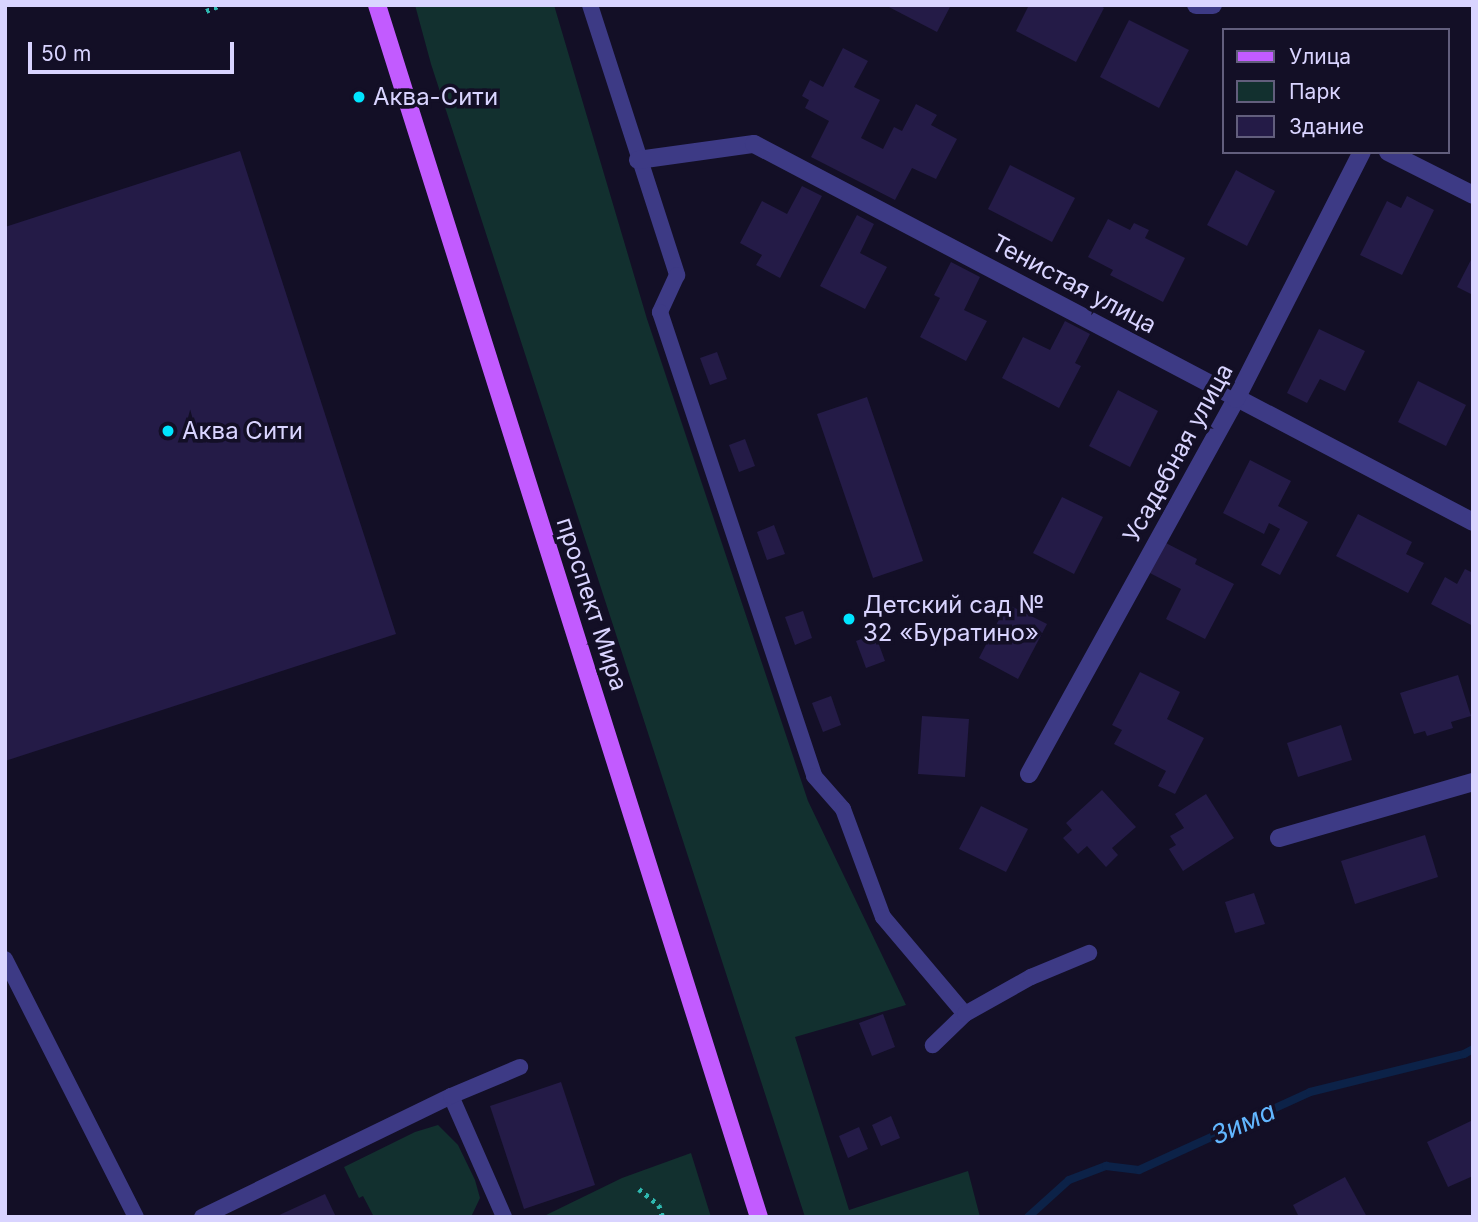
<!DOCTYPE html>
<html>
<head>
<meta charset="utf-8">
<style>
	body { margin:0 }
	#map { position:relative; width:1478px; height:1222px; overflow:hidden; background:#130f26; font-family:Inter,sans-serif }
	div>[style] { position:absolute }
	.green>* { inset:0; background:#12302f }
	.stream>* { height:8px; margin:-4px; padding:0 4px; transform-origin:4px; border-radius:4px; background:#0c2248 }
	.building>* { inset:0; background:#241b47 }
	.path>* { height:4.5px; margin-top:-2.25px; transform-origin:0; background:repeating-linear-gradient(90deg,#2fb8b0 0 3.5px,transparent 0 8.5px) }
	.lane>* { height:16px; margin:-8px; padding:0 8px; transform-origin:8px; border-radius:8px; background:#3d3a85 }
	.street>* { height:18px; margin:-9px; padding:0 9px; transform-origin:9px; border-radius:9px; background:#3d3a85 }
	.primary>* { height:18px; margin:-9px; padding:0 9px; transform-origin:9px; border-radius:9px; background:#c25bff }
	.dots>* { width:19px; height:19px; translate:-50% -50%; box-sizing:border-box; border:4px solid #130f26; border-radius:50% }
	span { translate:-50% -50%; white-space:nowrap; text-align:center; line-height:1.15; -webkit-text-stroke:7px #130f26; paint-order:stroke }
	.poi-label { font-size:24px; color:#d9d4ff }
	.left { translate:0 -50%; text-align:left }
	.street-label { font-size:24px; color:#d9d4ff }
	.water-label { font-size:26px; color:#62b6ff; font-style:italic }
	.frame { position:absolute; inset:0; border:7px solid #d9d4ff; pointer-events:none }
	.legend { position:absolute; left:1222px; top:28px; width:228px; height:126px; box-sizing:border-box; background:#130f26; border:2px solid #625e7d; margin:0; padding:9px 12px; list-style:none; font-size:21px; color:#d9d4ff }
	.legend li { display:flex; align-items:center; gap:14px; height:35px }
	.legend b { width:35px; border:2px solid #625e7d }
	.scale { position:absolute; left:28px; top:42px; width:206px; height:32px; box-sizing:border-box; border:4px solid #d9d4ff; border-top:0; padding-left:9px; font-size:21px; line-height:24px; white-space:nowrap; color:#d9d4ff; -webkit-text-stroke:5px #130f26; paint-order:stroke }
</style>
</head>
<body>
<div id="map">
	<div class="green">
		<div style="clip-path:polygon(415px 5px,554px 5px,647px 319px,808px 801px,906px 1005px,795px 1037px,849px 1210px,968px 1171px,980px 1217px,805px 1217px,431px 64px)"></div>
		<div style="clip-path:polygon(438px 1125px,458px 1145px,475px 1180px,480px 1198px,471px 1217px,374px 1217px,363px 1196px,359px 1198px,344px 1167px,415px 1132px)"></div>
		<div style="clip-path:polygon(691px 1153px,711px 1217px,542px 1217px,622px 1178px)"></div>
	</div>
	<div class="stream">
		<div style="left:1028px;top:1217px;width:55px;rotate:-42.1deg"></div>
		<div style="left:1069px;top:1180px;width:40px;rotate:-21deg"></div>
		<div style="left:1106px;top:1166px;width:33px;rotate:7deg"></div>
		<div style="left:1139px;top:1170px;width:188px;rotate:-24.5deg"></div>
		<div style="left:1310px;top:1092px;width:159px;rotate:-13.9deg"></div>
		<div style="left:1464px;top:1054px;width:10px;rotate:-29deg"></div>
	</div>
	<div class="building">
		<div style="clip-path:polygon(885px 5px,951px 5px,937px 32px)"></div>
		<div style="clip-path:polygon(1029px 5px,1100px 5px,1104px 8px,1076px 62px,1016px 31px)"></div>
		<div style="clip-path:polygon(1129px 20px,1189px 50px,1159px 108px,1100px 77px)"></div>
		<div style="clip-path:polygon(843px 48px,868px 61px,854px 87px,880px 100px,861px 138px,883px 149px,894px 127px,902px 131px,916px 104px,937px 115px,931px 125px,957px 139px,936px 179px,912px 168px,895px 200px,811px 157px,829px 121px,805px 108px,809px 100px,802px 96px,810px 80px,823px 87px)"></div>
		<div style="clip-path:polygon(240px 151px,396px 634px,5px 761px,5px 227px)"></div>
		<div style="clip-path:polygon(1010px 165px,1075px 198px,1052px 242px,988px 209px)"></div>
		<div style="clip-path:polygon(1236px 170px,1275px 191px,1247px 246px,1207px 225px)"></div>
		<div style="clip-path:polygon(802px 186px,822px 196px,780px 278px,756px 265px,762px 255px,740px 243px,762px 201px,787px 214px)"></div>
		<div style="clip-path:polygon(1407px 196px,1434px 210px,1402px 275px,1360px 255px,1387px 201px,1401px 208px)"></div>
		<div style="clip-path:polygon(857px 215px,874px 224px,860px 253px,887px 267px,865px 309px,820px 286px)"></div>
		<div style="clip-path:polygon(1108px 219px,1130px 230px,1134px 223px,1149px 230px,1145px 238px,1185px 258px,1163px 302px,1110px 275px,1113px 270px,1088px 257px)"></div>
		<div style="clip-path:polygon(1473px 256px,1473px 295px,1457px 287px)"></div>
		<div style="clip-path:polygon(951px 262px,980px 277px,964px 310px,987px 321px,966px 361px,920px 337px,940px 298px,934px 295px)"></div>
		<div style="clip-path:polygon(1065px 321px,1090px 334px,1075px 363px,1081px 366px,1059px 408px,1002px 378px,1023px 337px,1050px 350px)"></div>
		<div style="clip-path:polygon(1319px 329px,1365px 351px,1345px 391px,1320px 379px,1307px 403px,1287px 393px)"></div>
		<div style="clip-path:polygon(717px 352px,727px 379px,710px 385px,700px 358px)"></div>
		<div style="clip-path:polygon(1418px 381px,1466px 405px,1446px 446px,1398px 422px)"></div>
		<div style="clip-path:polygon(1118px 390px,1158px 411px,1130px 467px,1089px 446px)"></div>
		<div style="clip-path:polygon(867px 397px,923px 561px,873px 578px,817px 414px)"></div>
		<div style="clip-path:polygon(745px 439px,755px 466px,739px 472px,729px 445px)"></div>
		<div style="clip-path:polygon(1250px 460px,1291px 481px,1278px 506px,1308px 522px,1280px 575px,1261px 565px,1280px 529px,1269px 523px,1264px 534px,1223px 513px)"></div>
		<div style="clip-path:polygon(1062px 497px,1103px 517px,1074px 574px,1033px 553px)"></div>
		<div style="clip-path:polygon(1358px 514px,1412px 542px,1406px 554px,1424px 563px,1408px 593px,1336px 556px)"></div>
		<div style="clip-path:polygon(774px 525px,785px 554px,767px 560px,757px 532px)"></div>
		<div style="clip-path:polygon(1160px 540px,1197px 559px,1195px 564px,1234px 584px,1205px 639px,1166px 619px,1181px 589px,1144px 570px)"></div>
		<div style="clip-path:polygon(1465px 569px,1473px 573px,1473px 626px,1431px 604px,1445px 577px,1457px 584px)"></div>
		<div style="clip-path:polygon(1007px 604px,1047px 624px,1018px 679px,979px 658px)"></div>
		<div style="clip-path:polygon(803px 611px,812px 638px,795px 645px,785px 617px)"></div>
		<div style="clip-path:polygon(875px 634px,885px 661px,866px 668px,856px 641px)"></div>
		<div style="clip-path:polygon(1140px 672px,1180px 692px,1167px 719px,1204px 738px,1175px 794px,1158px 786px,1166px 771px,1114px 744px,1122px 730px,1112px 725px)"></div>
		<div style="clip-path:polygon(1458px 675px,1471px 716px,1451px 722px,1453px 728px,1427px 736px,1425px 731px,1414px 734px,1400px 693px)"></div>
		<div style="clip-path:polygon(831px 696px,841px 725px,823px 732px,812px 703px)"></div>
		<div style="clip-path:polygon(922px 716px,969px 719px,965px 777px,918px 774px)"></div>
		<div style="clip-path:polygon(1341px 725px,1352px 760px,1298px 777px,1287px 743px)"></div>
		<div style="clip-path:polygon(1102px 790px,1136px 827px,1112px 848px,1118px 855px,1106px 867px,1087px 846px,1078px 854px,1063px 838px,1072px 830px,1066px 823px)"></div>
		<div style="clip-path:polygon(1206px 794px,1234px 838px,1183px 871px,1169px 849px,1176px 845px,1170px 836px,1184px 828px,1175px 814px)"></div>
		<div style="clip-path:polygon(981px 806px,1028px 829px,1006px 872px,959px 849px)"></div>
		<div style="clip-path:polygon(1425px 835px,1438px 877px,1355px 904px,1341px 861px)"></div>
		<div style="clip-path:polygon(1254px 893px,1265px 924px,1235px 933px,1225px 902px)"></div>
		<div style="clip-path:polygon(883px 1014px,895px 1047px,872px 1056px,859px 1023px)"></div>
		<div style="clip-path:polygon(561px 1082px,595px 1185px,524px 1209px,490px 1106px)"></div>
		<div style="clip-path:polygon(891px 1116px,900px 1138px,881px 1146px,872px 1125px)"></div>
		<div style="clip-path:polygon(1473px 1120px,1473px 1176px,1448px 1187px,1427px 1142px)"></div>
		<div style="clip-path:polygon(859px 1127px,868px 1149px,848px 1158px,839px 1136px)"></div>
		<div style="clip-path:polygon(1345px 1177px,1367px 1217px,1299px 1217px,1293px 1205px)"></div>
		<div style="clip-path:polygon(325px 1194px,336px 1217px,275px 1217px)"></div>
	</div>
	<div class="path">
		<div style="left:206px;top:11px;width:16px;rotate:-22deg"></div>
		<div style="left:639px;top:1189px;width:26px;rotate:39deg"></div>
		<div style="left:659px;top:1205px;width:13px;rotate:72deg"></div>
	</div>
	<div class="lane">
		<div style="left:590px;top:5px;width:284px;rotate:72.1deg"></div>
		<div style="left:677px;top:275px;width:41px;rotate:114.7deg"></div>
		<div style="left:660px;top:312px;width:489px;rotate:71.6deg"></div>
		<div style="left:814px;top:776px;width:44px;rotate:48.7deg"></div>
		<div style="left:843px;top:809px;width:115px;rotate:69.7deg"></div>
		<div style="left:883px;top:917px;width:127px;rotate:49.8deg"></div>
		<div style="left:965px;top:1014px;width:45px;rotate:135.9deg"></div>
		<div style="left:5px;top:959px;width:289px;rotate:63.1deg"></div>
		<div style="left:965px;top:1014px;width:76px;rotate:-29.3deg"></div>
		<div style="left:1031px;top:977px;width:63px;rotate:-22.5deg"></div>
		<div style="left:451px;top:1096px;width:132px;rotate:66.3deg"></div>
		<div style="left:202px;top:1217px;width:277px;rotate:-25.9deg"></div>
		<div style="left:451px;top:1096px;width:75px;rotate:-22.8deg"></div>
	</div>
	<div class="street">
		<div style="left:1196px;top:5px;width:17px"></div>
		<div style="left:1388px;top:152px;width:95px;rotate:26.8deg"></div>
		<div style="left:638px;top:160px;width:117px;rotate:-7.9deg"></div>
		<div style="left:754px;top:144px;width:812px;rotate:27.73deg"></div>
		<div style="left:1029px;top:774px;width:428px;rotate:-61.1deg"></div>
		<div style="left:1236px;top:399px;width:277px;rotate:-63deg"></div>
		<div style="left:1279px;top:838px;width:202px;rotate:-16.1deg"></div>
	</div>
	<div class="primary">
		<div style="left:377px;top:5px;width:1271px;rotate:72.51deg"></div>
	</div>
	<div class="dots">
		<div style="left:359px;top:97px;background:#00e5ff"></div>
		<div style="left:168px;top:431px;background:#00e5ff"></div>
		<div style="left:849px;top:619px;background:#00e5ff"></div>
	</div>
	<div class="poi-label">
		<span class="left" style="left:373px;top:97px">Аква-Сити</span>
		<span class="left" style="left:182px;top:431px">Аква Сити</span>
		<span class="left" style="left:863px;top:619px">Детский сад №<br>32 «Буратино»</span>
	</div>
	<div class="street-label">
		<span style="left:1074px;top:284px;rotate:28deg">Тенистая улица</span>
		<span style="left:1178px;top:453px;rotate:-61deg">Усадебная улица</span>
		<span style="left:592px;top:604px;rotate:72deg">проспект Мира</span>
	</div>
	<div class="water-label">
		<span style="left:1243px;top:1123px;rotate:-24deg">Зима</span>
	</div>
	<div class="frame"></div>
	<ul class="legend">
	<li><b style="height:9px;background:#c25bff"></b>Улица</li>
	<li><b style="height:19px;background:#12302f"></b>Парк</li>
	<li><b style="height:19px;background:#241b47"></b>Здание</li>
	</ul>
	<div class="scale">50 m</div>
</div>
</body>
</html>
